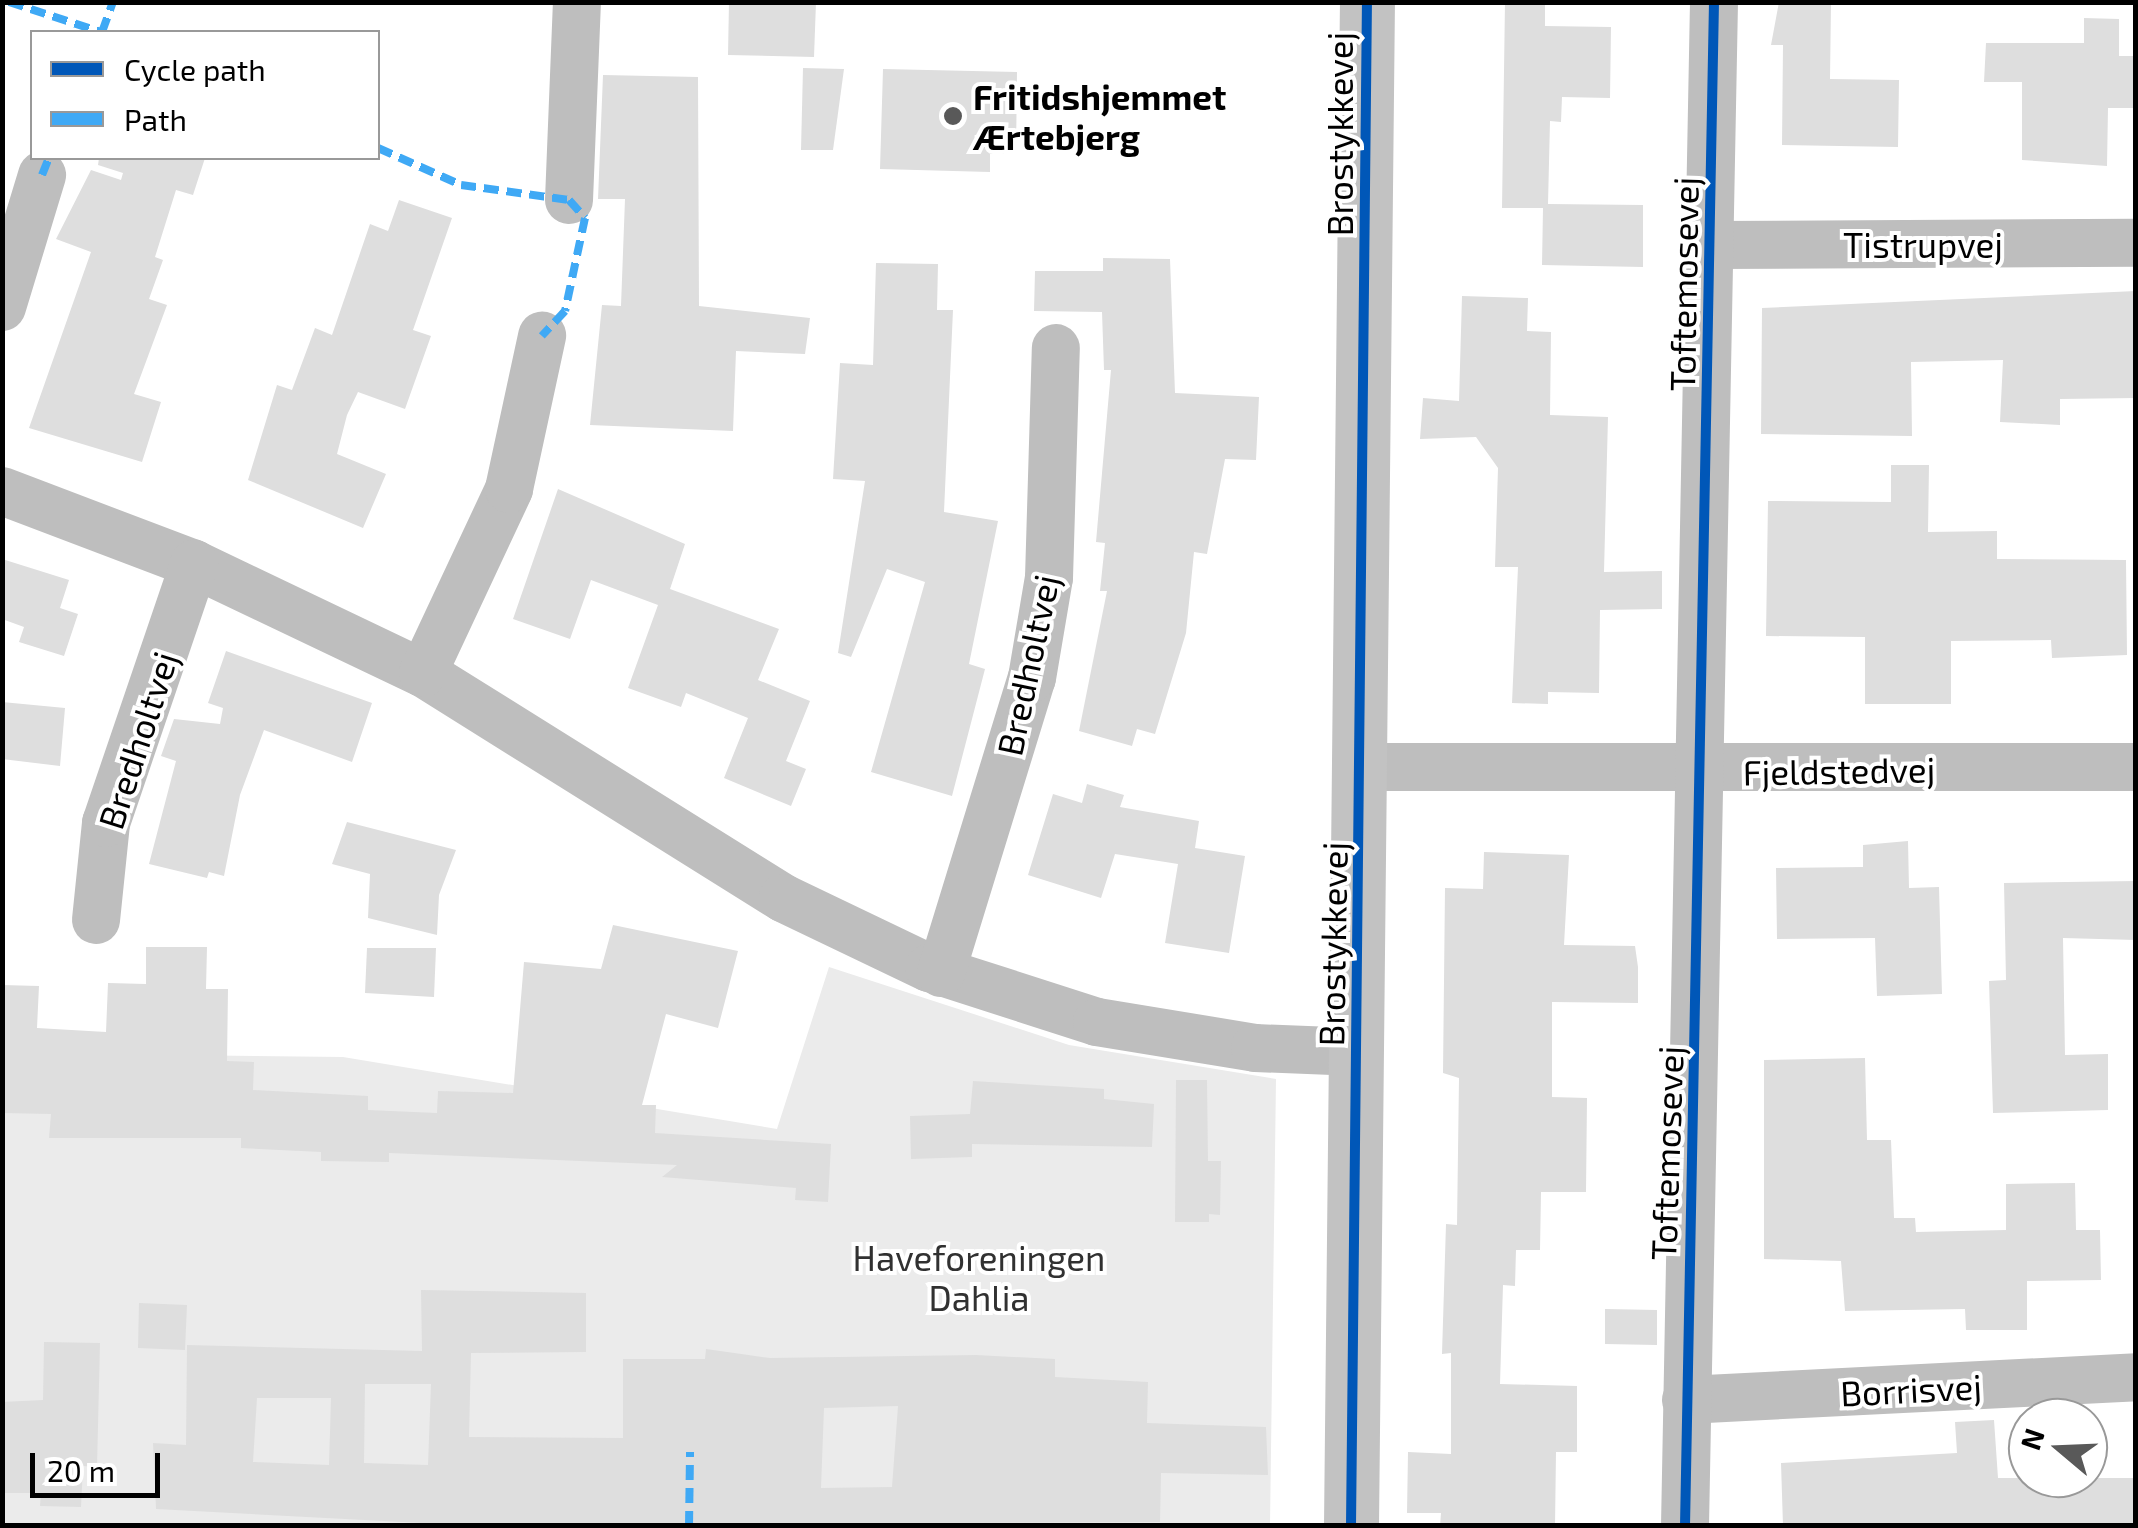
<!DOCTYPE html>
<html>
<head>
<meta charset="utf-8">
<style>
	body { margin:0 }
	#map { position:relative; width:2138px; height:1528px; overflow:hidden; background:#fff; font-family:"Exo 2",sans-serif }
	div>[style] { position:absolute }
	.green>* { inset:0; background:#ebebeb }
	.building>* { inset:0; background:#dedede }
	.street>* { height:48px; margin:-24px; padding:0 24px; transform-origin:24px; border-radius:24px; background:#bebebe }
	.secondary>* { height:55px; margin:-27.5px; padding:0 27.5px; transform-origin:27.5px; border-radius:27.5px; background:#c2c2c2 }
	.quiet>* { height:8px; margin-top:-4px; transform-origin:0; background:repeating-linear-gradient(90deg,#3fa9f5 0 15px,transparent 0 23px) }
	.cycleway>* { height:10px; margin:-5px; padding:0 5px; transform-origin:5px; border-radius:5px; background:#0057b8 }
	.dots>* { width:28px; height:28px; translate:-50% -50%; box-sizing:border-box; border:5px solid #fff; border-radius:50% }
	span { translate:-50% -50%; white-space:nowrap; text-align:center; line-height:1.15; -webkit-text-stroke:8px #fff; paint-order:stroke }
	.poi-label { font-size:35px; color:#000; font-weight:700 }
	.left { translate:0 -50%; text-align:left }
	.street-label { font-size:35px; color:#000 }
	.park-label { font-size:35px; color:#313131 }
	.frame { position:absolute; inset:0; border:5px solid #000; pointer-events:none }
	.legend { position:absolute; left:30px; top:30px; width:350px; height:130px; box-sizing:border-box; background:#fff; border:2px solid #999; margin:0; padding:12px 18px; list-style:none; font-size:30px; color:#000 }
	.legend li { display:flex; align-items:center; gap:20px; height:50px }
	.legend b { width:50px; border:2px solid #999 }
	.north { position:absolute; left:2008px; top:1398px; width:100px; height:100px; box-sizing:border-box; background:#fff; border:2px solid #999; border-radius:50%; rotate:289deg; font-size:28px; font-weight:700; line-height:40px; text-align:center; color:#000 }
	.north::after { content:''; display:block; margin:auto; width:35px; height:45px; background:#595959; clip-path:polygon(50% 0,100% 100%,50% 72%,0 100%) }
	.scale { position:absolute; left:30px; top:1453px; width:130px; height:45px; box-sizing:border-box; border:5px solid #000; border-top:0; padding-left:12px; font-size:30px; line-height:35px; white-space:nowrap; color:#000; -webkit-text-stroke:8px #fff; paint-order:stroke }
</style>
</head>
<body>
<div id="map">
	<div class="green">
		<div style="clip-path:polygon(829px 967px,1069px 1045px,1276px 1079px,1270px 1525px,3px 1526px,3px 1053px,343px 1057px,777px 1129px)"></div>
	</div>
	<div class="building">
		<div style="clip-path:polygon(729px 2px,816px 2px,814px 57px,728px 55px)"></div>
		<div style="clip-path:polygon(1505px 2px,1545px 2px,1545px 26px,1611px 27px,1610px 98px,1562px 97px,1561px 122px,1550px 121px,1548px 204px,1643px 205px,1643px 267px,1542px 265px,1543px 208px,1502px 208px)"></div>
		<div style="clip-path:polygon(1779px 2px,1831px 2px,1830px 79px,1899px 80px,1898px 147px,1782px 145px,1783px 45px,1771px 45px)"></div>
		<div style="clip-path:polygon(2084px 18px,2119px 19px,2119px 56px,2136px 56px,2136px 108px,2108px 108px,2107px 166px,2022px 160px,2022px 82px,1984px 82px,1986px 43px,2084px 43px)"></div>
		<div style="clip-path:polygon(803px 68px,844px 69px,833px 150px,801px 150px)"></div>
		<div style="clip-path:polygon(883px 69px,1017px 72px,1016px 154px,990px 154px,990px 172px,880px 169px)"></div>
		<div style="clip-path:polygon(603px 75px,698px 77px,699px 306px,810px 318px,805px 354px,736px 351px,733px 431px,590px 425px,602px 305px,621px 306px,625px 199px,598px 199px)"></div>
		<div style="clip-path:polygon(99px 158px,205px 158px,193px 195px,176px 190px,155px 257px,163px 260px,149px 299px,167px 305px,134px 394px,161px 402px,142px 462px,29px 428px,91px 252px,56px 239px,91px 170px,121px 180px,123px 173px,98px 165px)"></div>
		<div style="clip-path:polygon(399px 200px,452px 218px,413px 330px,431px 336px,405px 409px,358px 392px,347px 415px,337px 454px,386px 474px,363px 528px,248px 480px,277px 385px,292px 390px,315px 328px,332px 335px,370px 224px,388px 231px)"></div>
		<div style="clip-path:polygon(1103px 258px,1170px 259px,1175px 393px,1259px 397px,1256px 460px,1225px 459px,1207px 554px,1194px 552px,1186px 633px,1155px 734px,1137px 729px,1132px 746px,1079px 731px,1107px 591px,1100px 591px,1105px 543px,1096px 542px,1111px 370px,1104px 370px,1102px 312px,1034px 311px,1035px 271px,1103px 271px)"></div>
		<div style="clip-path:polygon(876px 263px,938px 264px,937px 310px,953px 310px,944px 512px,998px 521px,969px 664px,985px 669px,952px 796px,871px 772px,925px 582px,887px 569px,851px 657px,838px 653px,865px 481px,833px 479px,840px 363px,873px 365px)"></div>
		<div style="clip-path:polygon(2136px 291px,2136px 398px,2060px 399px,2060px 425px,2000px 422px,2003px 360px,1911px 362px,1912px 436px,1761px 434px,1762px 308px)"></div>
		<div style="clip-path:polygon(1462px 296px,1528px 298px,1527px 331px,1551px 332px,1550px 415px,1608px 417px,1604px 572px,1662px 571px,1662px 609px,1600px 610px,1599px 693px,1548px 692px,1548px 704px,1512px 703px,1518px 567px,1495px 567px,1498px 468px,1476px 437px,1420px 439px,1423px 398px,1459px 401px)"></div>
		<div style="clip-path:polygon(1891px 465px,1929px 465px,1928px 532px,1997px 531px,1997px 559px,2126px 560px,2127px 655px,2052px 658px,2051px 640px,1951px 641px,1951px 704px,1865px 704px,1865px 637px,1766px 636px,1768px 501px,1891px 502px)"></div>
		<div style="clip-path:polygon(558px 489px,685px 544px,670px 589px,779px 629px,758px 680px,810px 701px,786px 761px,806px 769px,791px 806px,724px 778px,748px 718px,686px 693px,681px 707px,628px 688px,658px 605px,591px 580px,570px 639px,513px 619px)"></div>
		<div style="clip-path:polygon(2px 559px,69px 580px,60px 608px,78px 614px,64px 656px,19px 642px,24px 627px,2px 619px)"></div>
		<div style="clip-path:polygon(226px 651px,372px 703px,352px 762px,264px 730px,240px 795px,224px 876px,209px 872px,207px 878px,149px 864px,176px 761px,161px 756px,174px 719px,220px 724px,223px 708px,208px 703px)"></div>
		<div style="clip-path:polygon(2px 702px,65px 708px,60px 766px,2px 759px)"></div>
		<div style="clip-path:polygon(1087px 784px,1124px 795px,1120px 807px,1199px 821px,1195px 848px,1245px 856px,1229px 953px,1165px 943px,1178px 864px,1115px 854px,1101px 898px,1028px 875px,1053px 794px,1082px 803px)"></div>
		<div style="clip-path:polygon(347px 822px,456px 850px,439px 895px,437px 935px,368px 918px,370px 874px,332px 864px)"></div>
		<div style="clip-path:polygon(1908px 841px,1909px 888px,1939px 887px,1942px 994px,1877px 996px,1875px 938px,1777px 939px,1776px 868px,1863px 867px,1863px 845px)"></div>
		<div style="clip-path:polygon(1484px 852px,1569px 855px,1564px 945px,1635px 946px,1638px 967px,1638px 1003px,1552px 1002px,1552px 1097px,1587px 1098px,1586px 1192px,1541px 1192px,1540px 1250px,1516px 1250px,1515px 1286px,1503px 1285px,1500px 1384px,1577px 1386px,1577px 1452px,1556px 1452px,1555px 1526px,1440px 1526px,1441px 1513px,1407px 1513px,1408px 1452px,1451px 1454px,1451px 1353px,1442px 1354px,1446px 1224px,1457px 1225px,1459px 1078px,1443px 1073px,1445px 888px,1483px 889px)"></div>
		<div style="clip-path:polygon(2136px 881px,2136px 940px,2063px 938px,2065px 1055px,2108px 1054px,2108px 1110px,1993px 1113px,1989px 981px,2006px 980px,2004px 883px)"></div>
		<div style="clip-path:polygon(613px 925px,738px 951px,718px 1028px,666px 1014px,642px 1105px,656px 1105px,655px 1133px,831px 1144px,828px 1202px,795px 1200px,796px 1188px,662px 1177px,677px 1165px,389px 1153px,389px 1162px,321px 1161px,321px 1152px,241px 1148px,241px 1138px,49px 1138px,51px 1114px,2px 1113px,2px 985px,39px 986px,37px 1028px,106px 1032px,108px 983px,146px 984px,146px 947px,207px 947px,206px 989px,228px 989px,227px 1061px,254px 1062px,253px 1090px,368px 1096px,368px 1110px,437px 1113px,438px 1091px,513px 1093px,524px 962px,601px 969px)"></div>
		<div style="clip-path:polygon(367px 948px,436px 948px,434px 997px,365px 993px)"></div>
		<div style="clip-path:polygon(1865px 1058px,1867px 1140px,1891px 1140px,1894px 1218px,1915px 1218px,1916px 1232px,2006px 1230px,2006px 1184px,2075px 1183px,2076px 1230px,2100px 1230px,2101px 1280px,2027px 1281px,2027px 1330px,1966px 1330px,1965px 1309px,1845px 1311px,1841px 1261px,1764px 1259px,1764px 1060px)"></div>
		<div style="clip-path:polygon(1176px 1080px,1207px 1080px,1208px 1161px,1221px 1161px,1220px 1215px,1209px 1214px,1209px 1222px,1175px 1222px)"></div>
		<div style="clip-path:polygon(973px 1081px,1104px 1089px,1104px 1099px,1154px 1104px,1152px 1147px,972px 1144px,972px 1157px,911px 1159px,910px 1116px,970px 1114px)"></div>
		<div style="clip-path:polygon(evenodd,421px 1290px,586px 1293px,586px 1352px,471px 1353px,469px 1437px,623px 1438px,623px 1359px,705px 1359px,706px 1349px,770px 1358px,976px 1355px,1055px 1359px,1055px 1377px,1148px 1382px,1147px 1423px,1266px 1427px,1268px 1475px,1161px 1473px,1160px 1522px,479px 1526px,156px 1509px,153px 1443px,186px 1445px,187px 1345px,422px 1351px,421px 1290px,365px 1384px,431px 1384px,428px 1465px,364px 1463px,365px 1384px,421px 1290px,257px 1398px,331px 1398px,329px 1465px,253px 1462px,257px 1398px,421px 1290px,898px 1406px,892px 1487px,821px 1488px,824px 1408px,898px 1406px)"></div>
		<div style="clip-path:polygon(139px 1303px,187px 1305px,185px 1350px,138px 1348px)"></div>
		<div style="clip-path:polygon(1605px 1309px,1657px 1310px,1657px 1345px,1605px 1344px)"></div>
		<div style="clip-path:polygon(44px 1342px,100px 1343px,97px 1467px,83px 1466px,81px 1507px,40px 1506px,41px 1493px,2px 1493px,2px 1402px,43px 1400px)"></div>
		<div style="clip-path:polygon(1994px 1420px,1998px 1478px,2136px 1478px,2136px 1526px,1783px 1526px,1781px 1463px,1957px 1453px,1955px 1422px)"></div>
	</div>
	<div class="street">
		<div style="left:569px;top:200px;width:198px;rotate:-87.7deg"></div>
		<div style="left:1711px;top:245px;width:425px;rotate:-0.3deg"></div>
		<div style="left:2px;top:307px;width:138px;rotate:-73.1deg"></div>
		<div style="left:2px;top:491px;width:205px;rotate:20.8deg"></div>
		<div style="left:194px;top:564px;width:254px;rotate:25.5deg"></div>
		<div style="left:423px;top:673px;width:425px;rotate:32deg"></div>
		<div style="left:783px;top:898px;width:162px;rotate:25.6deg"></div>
		<div style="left:929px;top:968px;width:176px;rotate:17.8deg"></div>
		<div style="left:1097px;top:1022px;width:160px;rotate:9.3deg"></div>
		<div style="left:1255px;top:1048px;width:103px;rotate:2.2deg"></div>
		<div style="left:423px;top:673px;width:203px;rotate:-64.9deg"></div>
		<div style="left:509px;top:489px;width:157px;rotate:-77.8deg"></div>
		<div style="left:1363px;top:767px;width:773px"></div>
		<div style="left:96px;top:920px;width:98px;rotate:-84.1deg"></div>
		<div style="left:106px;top:823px;width:274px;rotate:-71.2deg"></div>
		<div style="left:941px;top:973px;width:309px;rotate:-72.9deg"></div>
		<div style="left:1032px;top:678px;width:101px;rotate:-80.4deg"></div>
		<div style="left:1049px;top:578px;width:230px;rotate:-88.3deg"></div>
		<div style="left:1686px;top:1400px;width:451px;rotate:-2.9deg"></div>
		<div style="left:1685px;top:1526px;width:1524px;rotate:-88.91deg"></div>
	</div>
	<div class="secondary">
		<div style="left:1351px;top:1526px;width:1524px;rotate:-89.4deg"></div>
	</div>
	<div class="quiet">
		<div style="left:9px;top:2px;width:97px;rotate:18.1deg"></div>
		<div style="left:102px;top:32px;width:32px;rotate:-70deg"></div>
		<div style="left:378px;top:148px;width:91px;rotate:24deg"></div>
		<div style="left:461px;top:185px;width:109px;rotate:7.9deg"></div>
		<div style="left:569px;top:200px;width:24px;rotate:48deg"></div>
		<div style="left:585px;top:218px;width:95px;rotate:102.1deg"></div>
		<div style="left:565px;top:311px;width:34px;rotate:133deg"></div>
		<div style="left:42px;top:175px;width:18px;rotate:-68deg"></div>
		<div style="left:689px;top:1526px;width:74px;rotate:-89.2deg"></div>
	</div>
	<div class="cycleway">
		<div style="left:1351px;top:1526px;width:1524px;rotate:-89.4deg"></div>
		<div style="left:1685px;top:1526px;width:1524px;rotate:-88.91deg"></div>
	</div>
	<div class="dots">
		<div style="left:953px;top:116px;background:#595959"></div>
	</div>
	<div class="poi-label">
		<span class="left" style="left:973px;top:116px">Fritidshjemmet<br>Ærtebjerg</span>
	</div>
	<div class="street-label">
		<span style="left:1339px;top:134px;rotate:-90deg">Brostykkevej</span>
		<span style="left:1923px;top:244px">Tistrupvej</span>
		<span style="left:1683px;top:284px;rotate:-89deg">Toftemosevej</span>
		<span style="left:1027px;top:665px;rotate:-78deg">Bredholtvej</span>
		<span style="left:137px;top:740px;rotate:-72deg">Bredholtvej</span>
		<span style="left:1839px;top:770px;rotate:-1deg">Fjeldstedvej</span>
		<span style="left:1332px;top:944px;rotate:-89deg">Brostykkevej</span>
		<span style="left:1666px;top:1153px;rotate:-88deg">Toftemosevej</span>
		<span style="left:1911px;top:1389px;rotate:-3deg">Borrisvej</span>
	</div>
	<div class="park-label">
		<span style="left:979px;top:1277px">Haveforeningen<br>Dahlia</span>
	</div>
	<div class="frame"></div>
	<ul class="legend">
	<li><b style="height:12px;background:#0057b8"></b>Cycle path</li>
	<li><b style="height:12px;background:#3fa9f5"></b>Path</li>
	</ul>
	<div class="north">N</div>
	<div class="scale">20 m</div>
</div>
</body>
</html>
